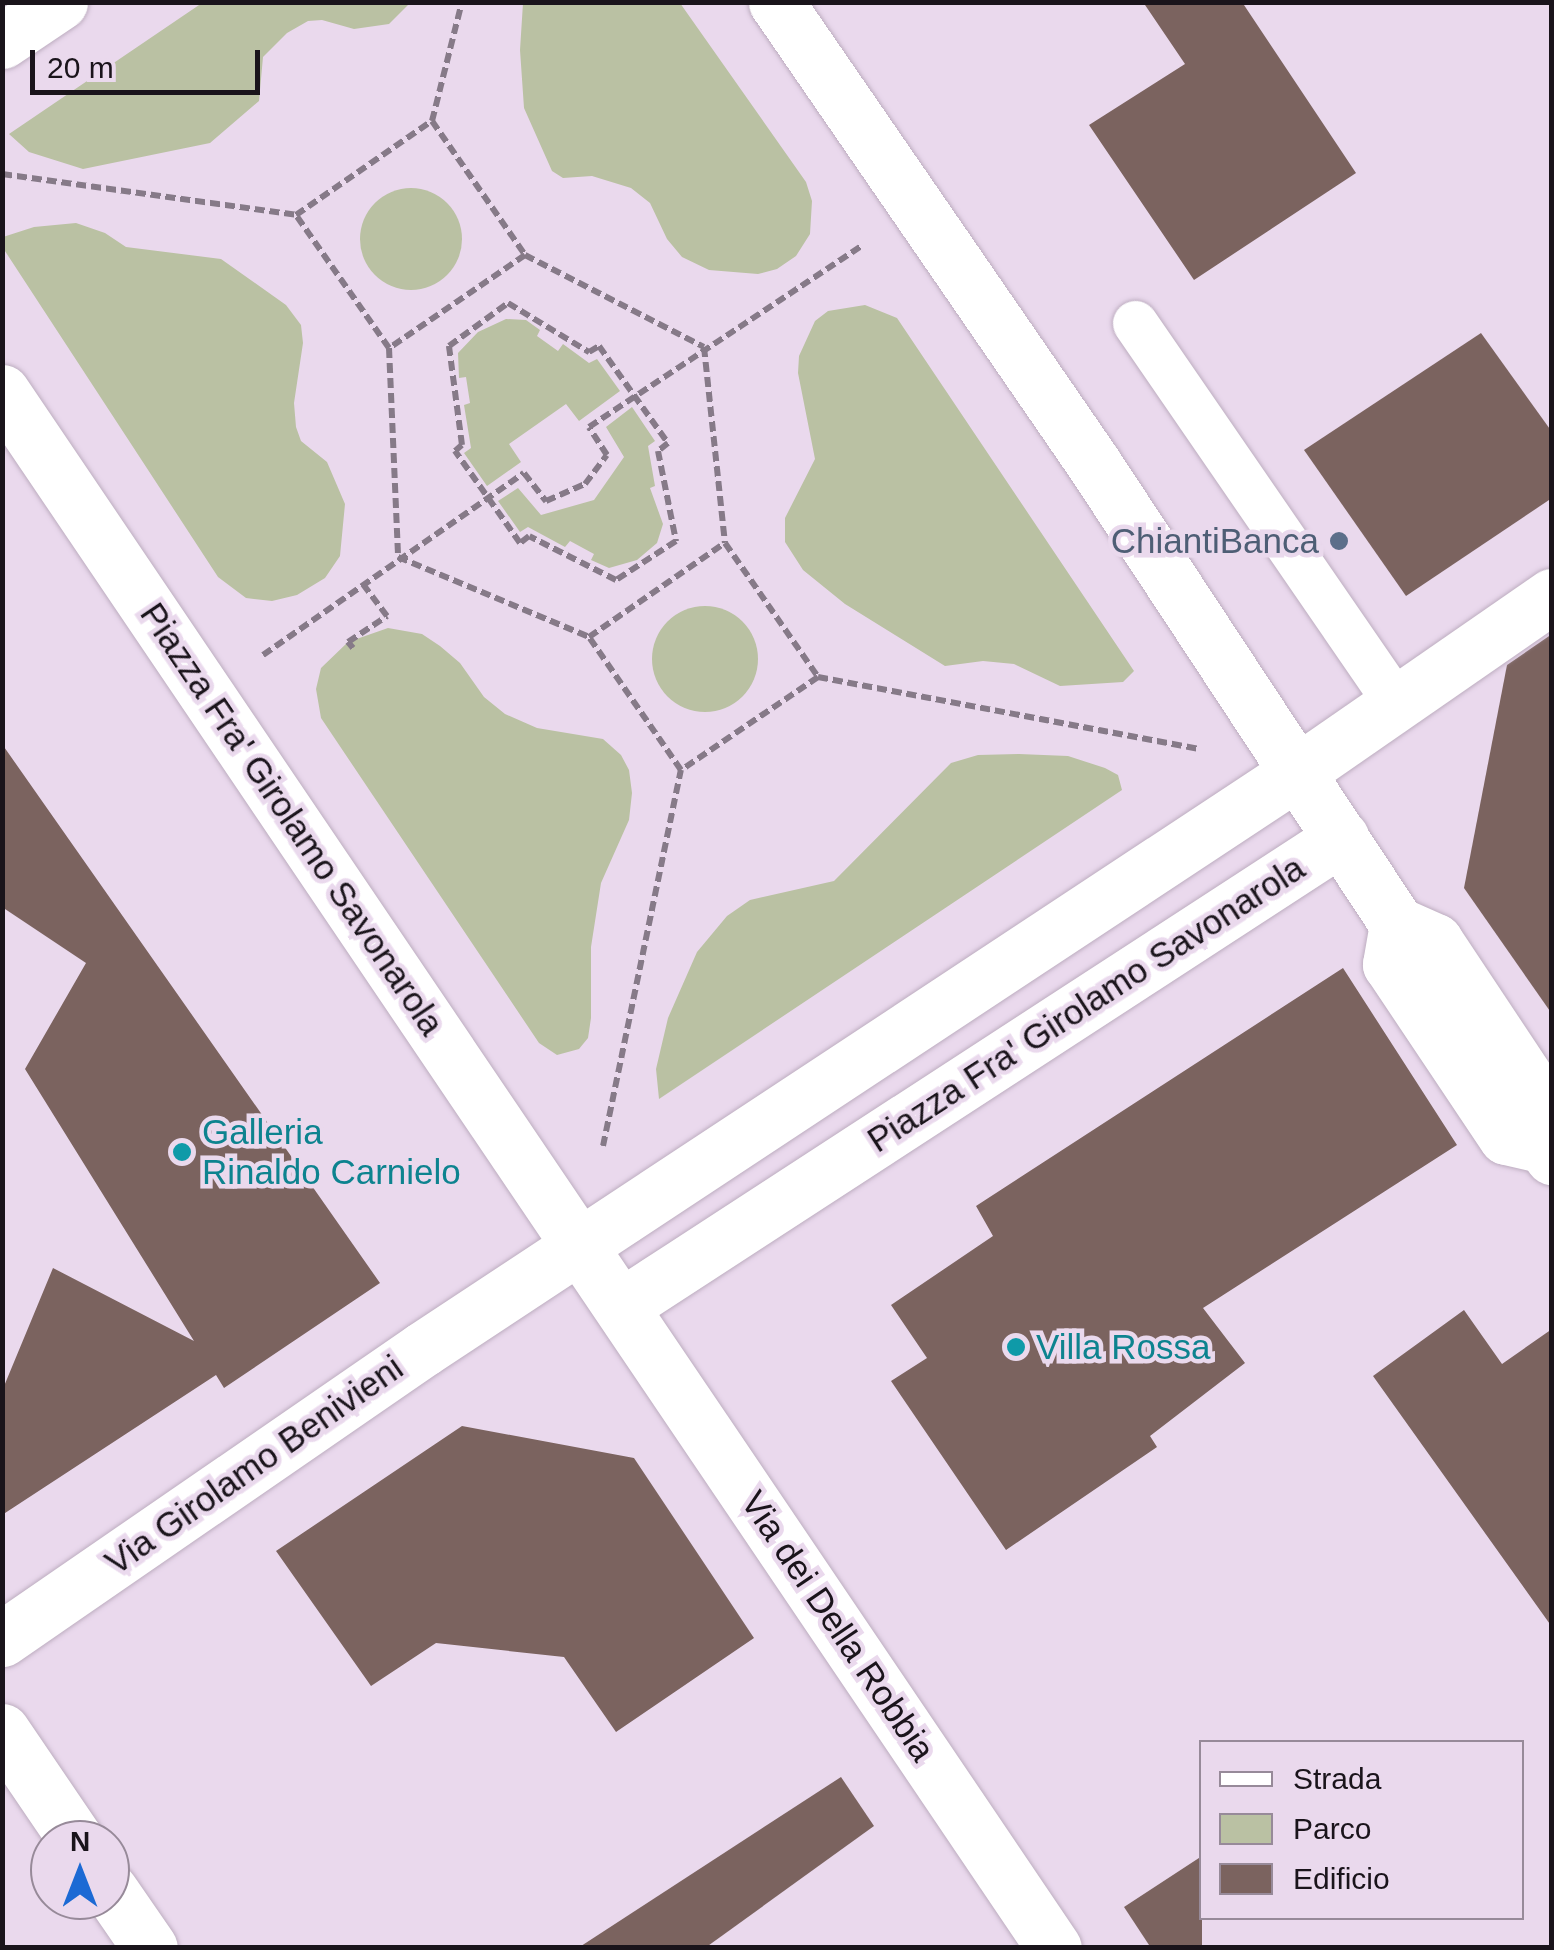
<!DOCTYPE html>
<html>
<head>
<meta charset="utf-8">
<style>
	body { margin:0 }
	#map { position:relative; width:1554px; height:1950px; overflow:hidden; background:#ead9ed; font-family:Arial,sans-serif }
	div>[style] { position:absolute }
	.green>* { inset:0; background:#bac1a3 }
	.round { border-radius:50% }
	.building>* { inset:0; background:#7b635f }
	.path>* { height:6px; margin-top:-3px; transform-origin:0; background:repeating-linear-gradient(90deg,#867a88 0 10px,transparent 0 15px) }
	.roads { filter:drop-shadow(0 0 2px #bdadc0) drop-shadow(0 0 2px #bdadc0) }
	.lane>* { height:45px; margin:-22.5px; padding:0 22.5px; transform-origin:22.5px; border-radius:22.5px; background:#fff }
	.street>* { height:55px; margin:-27.5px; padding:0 27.5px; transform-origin:27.5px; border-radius:27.5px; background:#fff }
	.dots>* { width:28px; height:28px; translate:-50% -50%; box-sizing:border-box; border:5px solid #ead9ed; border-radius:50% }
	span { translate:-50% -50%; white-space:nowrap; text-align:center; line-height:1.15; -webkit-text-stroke:9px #ead9ed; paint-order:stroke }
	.service-label { font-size:35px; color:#4e5e75 }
	.right { translate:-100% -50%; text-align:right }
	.street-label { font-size:35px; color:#1a141b }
	.culture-label { font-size:35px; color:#0d838f }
	.left { translate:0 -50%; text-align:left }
	.frame { position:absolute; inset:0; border:5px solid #1a141b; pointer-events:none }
	.legend { position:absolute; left:1199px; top:1740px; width:325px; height:180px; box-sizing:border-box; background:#ead9ed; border:2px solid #978a99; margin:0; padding:12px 18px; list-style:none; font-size:30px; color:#1a141b }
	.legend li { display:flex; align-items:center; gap:20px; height:50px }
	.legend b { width:50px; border:2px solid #978a99 }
	.north { position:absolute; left:30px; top:1820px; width:100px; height:100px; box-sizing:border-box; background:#ead9ed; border:2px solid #978a99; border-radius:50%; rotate:0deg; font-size:28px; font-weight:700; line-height:40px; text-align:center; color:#1a141b }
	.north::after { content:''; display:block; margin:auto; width:35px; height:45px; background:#1c6ad4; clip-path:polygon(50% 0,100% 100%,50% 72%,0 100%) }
	.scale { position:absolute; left:30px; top:50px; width:230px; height:45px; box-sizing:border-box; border:5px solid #1a141b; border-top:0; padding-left:12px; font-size:30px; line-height:35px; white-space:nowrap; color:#1a141b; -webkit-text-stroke:8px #ead9ed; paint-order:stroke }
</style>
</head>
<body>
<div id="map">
	<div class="green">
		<div style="clip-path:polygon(202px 3px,410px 3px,389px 24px,354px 29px,322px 20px,308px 21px,287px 33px,263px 57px,259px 101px,210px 143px,83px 169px,29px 152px,9px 134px)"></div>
		<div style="clip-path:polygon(523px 3px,680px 3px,806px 182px,812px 201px,810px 234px,796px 256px,777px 269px,758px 274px,709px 270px,682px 257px,667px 239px,650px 203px,631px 188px,592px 176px,563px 178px,552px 171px,524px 108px,520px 50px)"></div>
		<div class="round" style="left:360px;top:188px;width:102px;height:102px"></div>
		<div style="clip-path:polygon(76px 223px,105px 233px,126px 247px,221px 259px,286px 305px,301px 325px,303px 343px,294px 403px,296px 427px,301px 441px,327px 462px,345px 504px,340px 556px,325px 578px,297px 595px,272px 601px,246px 598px,218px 577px,3px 248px,3px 237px,34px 227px)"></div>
		<div style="clip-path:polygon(865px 305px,897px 318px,1134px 671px,1123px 682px,1060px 686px,1014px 664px,983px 661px,945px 666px,845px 604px,803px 570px,785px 542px,785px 518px,815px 459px,798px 373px,799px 356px,815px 321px,828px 311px)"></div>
		<div style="clip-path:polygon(506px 319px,526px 320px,540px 330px,537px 336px,558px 351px,563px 344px,589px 363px,597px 359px,620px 391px,579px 421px,566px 404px,509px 444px,521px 462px,487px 486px,464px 453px,471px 448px,464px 405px,470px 403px,466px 377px,459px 378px,458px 353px,478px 332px)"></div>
		<div style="clip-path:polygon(632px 407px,655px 441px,648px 446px,655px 486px,650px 488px,663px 524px,657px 543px,637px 560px,609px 568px,591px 560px,594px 554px,570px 541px,565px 547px,528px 527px,520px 532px,498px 501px,518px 488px,541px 515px,594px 500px,624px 457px,606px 427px)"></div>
		<div class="round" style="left:652px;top:606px;width:106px;height:106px"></div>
		<div style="clip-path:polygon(388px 628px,422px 634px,440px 646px,460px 663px,484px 697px,505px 714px,537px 728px,603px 739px,621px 755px,629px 770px,632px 793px,629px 820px,601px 883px,591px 947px,591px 1018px,588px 1038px,579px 1049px,557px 1055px,539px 1043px,321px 718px,316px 689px,321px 668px,348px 642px)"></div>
		<div style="clip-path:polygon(1019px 754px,1068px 756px,1105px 768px,1118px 775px,1122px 790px,659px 1099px,656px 1069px,668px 1018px,697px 952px,727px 916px,750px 900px,834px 881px,951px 763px,978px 755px)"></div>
	</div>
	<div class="building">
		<div style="clip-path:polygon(1143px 2px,1242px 2px,1356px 173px,1194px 280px,1089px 125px,1185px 64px)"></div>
		<div style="clip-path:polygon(1481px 333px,1552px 432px,1552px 498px,1406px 596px,1304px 450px)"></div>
		<div style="clip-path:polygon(1552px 634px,1552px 1014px,1464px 888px,1507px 665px)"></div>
		<div style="clip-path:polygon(2px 744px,380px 1283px,224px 1388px,216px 1375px,2px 1515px,2px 1391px,53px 1268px,194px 1341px,25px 1069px,86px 963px,2px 907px)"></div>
		<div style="clip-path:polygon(1343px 968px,1457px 1145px,1203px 1308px,1245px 1363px,1150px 1436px,1157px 1447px,1006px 1550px,891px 1381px,927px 1358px,891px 1305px,993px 1236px,976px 1206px)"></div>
		<div style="clip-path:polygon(1464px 1310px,1502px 1364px,1552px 1329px,1552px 1627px,1373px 1376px)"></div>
		<div style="clip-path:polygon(462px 1426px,634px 1458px,754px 1638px,616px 1732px,564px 1657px,436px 1643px,371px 1686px,276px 1551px)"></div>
		<div style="clip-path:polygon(841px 1777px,874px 1826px,705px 1948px,578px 1948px)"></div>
		<div style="clip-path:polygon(1202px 1856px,1202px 1948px,1151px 1948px,1124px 1907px)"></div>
	</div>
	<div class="path">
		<div style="left:432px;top:121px;width:123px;rotate:-75.9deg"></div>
		<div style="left:2px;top:174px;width:297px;rotate:7.9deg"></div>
		<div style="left:525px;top:255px;width:165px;rotate:145.6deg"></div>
		<div style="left:389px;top:348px;width:162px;rotate:-125deg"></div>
		<div style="left:296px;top:215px;width:165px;rotate:-34.7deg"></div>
		<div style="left:432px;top:121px;width:163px;rotate:55.2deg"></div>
		<div style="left:525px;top:255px;width:201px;rotate:27.2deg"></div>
		<div style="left:704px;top:347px;width:197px;rotate:83.9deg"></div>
		<div style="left:508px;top:303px;width:95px;rotate:31.2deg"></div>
		<div style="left:589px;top:352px;width:12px;rotate:-31deg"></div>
		<div style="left:599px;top:346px;width:119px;rotate:54.6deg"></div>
		<div style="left:668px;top:443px;width:13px;rotate:141deg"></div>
		<div style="left:658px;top:451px;width:92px;rotate:78.7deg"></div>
		<div style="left:676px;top:541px;width:72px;rotate:147deg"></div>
		<div style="left:616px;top:580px;width:97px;rotate:-153.2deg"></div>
		<div style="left:529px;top:536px;width:11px;rotate:142deg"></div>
		<div style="left:520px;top:543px;width:113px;rotate:-125.2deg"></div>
		<div style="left:455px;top:451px;width:9px;rotate:-41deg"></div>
		<div style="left:462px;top:445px;width:100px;rotate:-97.5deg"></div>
		<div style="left:449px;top:346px;width:73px;rotate:-36.1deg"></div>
		<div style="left:389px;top:348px;width:209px;rotate:87.5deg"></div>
		<div style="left:398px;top:557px;width:207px;rotate:22.7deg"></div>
		<div style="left:353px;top:648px;width:8px;rotate:-130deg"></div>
		<div style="left:348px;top:642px;width:47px;rotate:-33.7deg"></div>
		<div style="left:387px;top:616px;width:41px;rotate:-127.1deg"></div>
		<div style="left:263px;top:655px;width:318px;rotate:-34.9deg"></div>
		<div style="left:524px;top:473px;width:36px;rotate:52deg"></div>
		<div style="left:546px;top:501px;width:43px;rotate:-23.6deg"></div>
		<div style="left:585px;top:484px;width:36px;rotate:-53deg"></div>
		<div style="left:607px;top:455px;width:33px;rotate:-123deg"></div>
		<div style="left:589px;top:427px;width:327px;rotate:-33.6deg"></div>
		<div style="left:818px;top:677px;width:166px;rotate:145.8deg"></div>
		<div style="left:681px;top:770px;width:162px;rotate:-124.7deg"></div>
		<div style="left:589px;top:637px;width:165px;rotate:-34.7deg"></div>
		<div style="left:725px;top:543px;width:163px;rotate:55.2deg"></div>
		<div style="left:818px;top:677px;width:388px;rotate:10.7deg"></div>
		<div style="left:603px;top:1146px;width:384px;rotate:-78.3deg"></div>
	</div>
	<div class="roads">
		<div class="lane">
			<div style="left:1135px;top:323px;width:462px;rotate:55.5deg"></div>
		</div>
		<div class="street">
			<div style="left:776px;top:2px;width:561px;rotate:55.46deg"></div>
			<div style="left:1094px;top:464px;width:551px;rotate:56.63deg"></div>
			<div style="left:1397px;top:924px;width:42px;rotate:24.1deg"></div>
			<div style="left:1435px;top:941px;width:201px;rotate:56.4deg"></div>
			<div style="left:1546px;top:1108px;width:38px;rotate:93deg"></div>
			<div style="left:1544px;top:1146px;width:14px;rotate:54deg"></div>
			<div style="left:2px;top:41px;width:70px;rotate:-33.9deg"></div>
			<div style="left:2px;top:392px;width:1878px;rotate:55.94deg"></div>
			<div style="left:1397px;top:924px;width:41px;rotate:99.9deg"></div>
			<div style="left:1390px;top:964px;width:208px;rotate:56.2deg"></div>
			<div style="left:1506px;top:1137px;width:39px;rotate:13deg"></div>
			<div style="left:623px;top:1305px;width:857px;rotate:-33.04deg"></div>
			<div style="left:2px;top:1639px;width:511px;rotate:-34.56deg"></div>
			<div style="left:423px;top:1349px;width:1046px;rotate:-33.42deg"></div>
			<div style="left:1296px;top:773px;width:311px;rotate:-34.7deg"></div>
			<div style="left:2px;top:1731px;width:132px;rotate:55.8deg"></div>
			<div style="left:110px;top:1890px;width:70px;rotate:55.4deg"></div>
		</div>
	</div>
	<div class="dots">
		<div style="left:1339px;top:541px;background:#5c6f8a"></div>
		<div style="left:182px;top:1152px;background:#0f9aa8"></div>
		<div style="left:1016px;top:1347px;background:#0f9aa8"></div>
	</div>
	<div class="service-label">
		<span class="right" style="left:1319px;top:541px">ChiantiBanca</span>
	</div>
	<div class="street-label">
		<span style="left:292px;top:819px;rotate:56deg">Piazza Fra' Girolamo Savonarola</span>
		<span style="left:1086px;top:1004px;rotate:-33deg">Piazza Fra' Girolamo Savonarola</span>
		<span style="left:254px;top:1465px;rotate:-35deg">Via Girolamo Benivieni</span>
		<span style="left:838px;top:1626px;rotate:56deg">Via dei Della Robbia</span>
	</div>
	<div class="culture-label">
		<span class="left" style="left:202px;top:1152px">Galleria<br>Rinaldo Carnielo</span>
		<span class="left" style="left:1036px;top:1347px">Villa Rossa</span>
	</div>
	<div class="frame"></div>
	<ul class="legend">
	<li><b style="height:12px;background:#fff"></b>Strada</li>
	<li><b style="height:28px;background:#bac1a3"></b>Parco</li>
	<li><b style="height:28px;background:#7b635f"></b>Edificio</li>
	</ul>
	<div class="north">N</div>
	<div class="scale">20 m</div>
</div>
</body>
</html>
